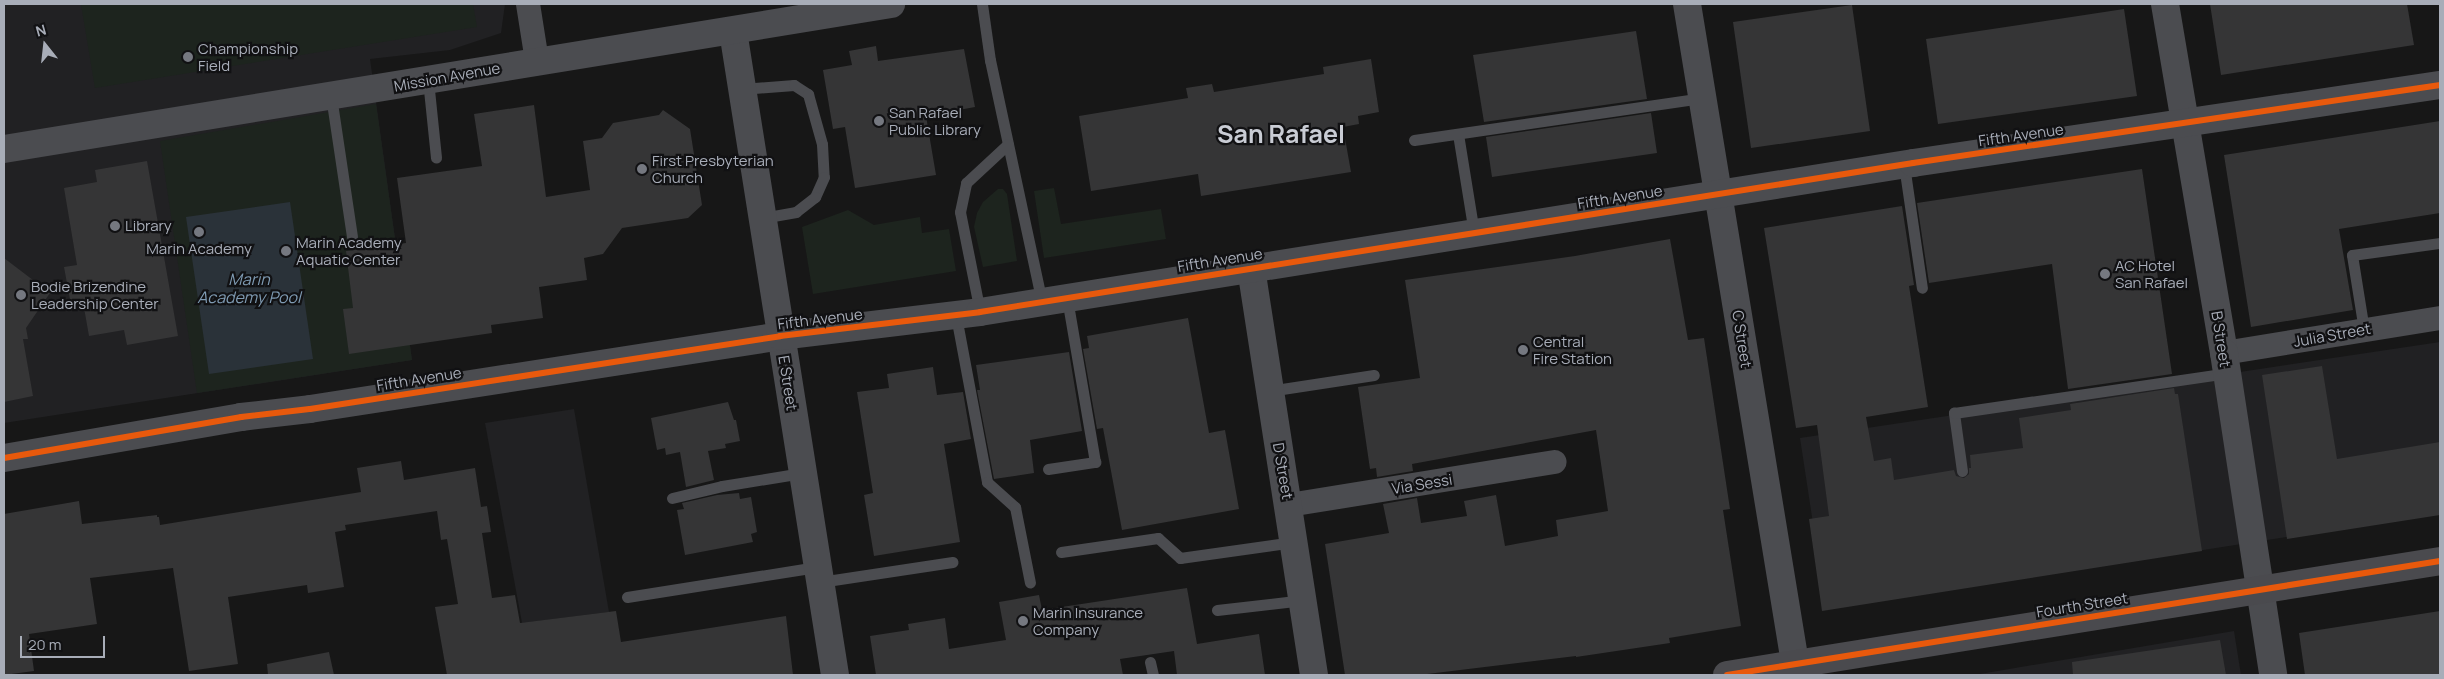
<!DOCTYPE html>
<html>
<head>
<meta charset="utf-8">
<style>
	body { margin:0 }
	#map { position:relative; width:2444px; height:679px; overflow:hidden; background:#171717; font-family:Manrope,sans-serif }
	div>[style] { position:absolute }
	.built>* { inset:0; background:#212123 }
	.green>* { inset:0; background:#1d241e }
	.water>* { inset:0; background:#2a3239 }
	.building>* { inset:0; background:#353536 }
	.service>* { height:11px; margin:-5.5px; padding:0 5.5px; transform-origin:5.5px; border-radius:5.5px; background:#4b4c50 }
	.minor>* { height:24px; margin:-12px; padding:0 12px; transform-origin:12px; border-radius:12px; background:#4b4c50 }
	.tertiary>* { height:28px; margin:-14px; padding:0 14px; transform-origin:14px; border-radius:14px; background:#4b4c50 }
	.secondary>* { height:28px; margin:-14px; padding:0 14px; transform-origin:14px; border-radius:14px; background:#4a4a4e }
	.cycleway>* { height:6px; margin:-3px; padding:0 3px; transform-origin:3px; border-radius:3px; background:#e8590c }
	.dots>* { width:14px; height:14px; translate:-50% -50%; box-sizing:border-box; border:2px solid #111113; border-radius:50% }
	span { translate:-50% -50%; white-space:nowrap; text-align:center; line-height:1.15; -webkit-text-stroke:4.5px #111113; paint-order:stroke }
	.poi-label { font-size:15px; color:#a8adb8 }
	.left { translate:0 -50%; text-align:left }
	.street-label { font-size:15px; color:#a8adb8 }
	.water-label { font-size:16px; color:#7f9bb3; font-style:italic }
	.town-label { font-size:25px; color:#c9ccd4; font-weight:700 }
	.frame { position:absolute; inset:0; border:5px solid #a8adb8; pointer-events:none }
	.north { position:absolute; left:20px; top:20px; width:50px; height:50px; -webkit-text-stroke:4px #111113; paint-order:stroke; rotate:344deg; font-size:14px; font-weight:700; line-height:20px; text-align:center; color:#a8adb8 }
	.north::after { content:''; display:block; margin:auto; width:18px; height:22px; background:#a8adb8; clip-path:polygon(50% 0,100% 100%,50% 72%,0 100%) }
	.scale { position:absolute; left:20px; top:636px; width:85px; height:22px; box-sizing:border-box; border:2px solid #a8adb8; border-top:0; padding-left:6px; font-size:15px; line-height:18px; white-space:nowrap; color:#a8adb8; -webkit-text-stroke:4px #111113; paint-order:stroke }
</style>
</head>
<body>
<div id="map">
	<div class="built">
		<div style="clip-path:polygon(4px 4px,505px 4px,501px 33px,450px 50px,370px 59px,412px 360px,4px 423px)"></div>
		<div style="clip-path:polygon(2440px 342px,2440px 513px,1826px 609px,1800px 438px)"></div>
		<div style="clip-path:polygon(574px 409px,609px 612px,522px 623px,485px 423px)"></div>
		<div style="clip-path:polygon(2234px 631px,2241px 675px,1974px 675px)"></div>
	</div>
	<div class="green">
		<div style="clip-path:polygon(81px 4px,473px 4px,477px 27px,95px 88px)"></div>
		<div style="clip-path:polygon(376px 104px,412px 360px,197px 393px,160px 141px)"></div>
		<div style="clip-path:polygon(1054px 188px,1061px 224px,1161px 209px,1166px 239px,1044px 258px,1034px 191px)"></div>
		<div style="clip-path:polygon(998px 189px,1003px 189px,1007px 194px,1017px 261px,983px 267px,974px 227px,977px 213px,983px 202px)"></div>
		<div style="clip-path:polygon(848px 210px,874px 225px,920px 217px,922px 233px,949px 229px,956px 271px,813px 294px,802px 227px)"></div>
	</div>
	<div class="water">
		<div style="clip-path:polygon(290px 202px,313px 359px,209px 374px,186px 217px)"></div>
	</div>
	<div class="building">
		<div style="clip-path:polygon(2210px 4px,2407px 4px,2414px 45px,2221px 75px)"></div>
		<div style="clip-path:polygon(1852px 5px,1870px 131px,1751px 148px,1733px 22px)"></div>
		<div style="clip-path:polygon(2124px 9px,2137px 96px,1938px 124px,1926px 39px)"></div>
		<div style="clip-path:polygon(1636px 31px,1647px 99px,1484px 122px,1473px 55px)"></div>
		<div style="clip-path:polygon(876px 46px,878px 61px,964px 49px,975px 107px,926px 116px,936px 175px,855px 188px,845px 127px,833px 129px,823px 70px,852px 65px,849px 51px)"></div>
		<div style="clip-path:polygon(1371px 59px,1379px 112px,1358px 116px,1359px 124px,1343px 127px,1351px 172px,1201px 196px,1198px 174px,1091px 191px,1079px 116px,1188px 98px,1186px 88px,1212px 84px,1214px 92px,1324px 74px,1323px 67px)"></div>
		<div style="clip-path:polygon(534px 105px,546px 197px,590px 190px,583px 141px,602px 138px,613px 123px,659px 115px,663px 110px,690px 129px,702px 205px,688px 218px,622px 228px,603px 254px,584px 258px,587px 280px,539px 287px,543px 318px,491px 325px,492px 333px,349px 354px,343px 309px,353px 308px,346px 251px,406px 243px,397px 178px,482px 166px,474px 114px)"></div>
		<div style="clip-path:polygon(1651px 113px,1657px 153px,1492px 177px,1486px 137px)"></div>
		<div style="clip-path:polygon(2440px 121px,2440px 213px,2339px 229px,2353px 310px,2251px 327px,2224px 155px)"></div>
		<div style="clip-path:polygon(147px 161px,178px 336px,127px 345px,124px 330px,89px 336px,83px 302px,71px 305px,64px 267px,77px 265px,64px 188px,97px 182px,95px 170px)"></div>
		<div style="clip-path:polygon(2142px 169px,2172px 374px,2068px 389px,2052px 264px,1929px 283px,1917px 203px)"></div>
		<div style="clip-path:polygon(1902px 206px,1914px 285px,1909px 286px,1928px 407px,1866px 417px,1874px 461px,1891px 458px,1894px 480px,1954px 470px,1956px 476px,1964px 478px,1969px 474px,1969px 468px,1971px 468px,1970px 455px,2023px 448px,2019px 418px,2071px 410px,2070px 404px,2174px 388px,2175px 394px,2178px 394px,2202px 551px,1822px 611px,1809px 519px,1829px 516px,1817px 425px,1796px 428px,1764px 228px)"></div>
		<div style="clip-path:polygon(1670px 239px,1688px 340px,1704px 338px,1730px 509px,1723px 510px,1741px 626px,1669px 638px,1670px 643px,1576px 657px,1576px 656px,1419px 675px,1345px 675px,1325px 544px,1389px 533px,1383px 504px,1417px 498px,1421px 523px,1467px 516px,1464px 501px,1496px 495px,1505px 546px,1558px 536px,1556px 520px,1608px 511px,1596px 430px,1412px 464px,1413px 471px,1377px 477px,1376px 468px,1370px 469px,1358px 387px,1420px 378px,1405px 280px,1575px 256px)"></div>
		<div style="clip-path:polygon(4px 258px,50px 293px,26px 328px,28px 339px,23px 339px,33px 396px,4px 402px)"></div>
		<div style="clip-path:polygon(1188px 318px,1209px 433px,1225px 430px,1239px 509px,1122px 530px,1103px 428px,1097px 429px,1083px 349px,1089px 348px,1087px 336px)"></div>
		<div style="clip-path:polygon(1069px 352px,1082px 431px,1030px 440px,1034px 473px,994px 479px,977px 390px,980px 390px,976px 365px)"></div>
		<div style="clip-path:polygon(2322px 366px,2337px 459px,2440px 442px,2440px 515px,2287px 539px,2262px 375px)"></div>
		<div style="clip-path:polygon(933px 367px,937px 395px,963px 392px,971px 439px,944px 444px,960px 542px,874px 556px,864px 495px,873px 493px,857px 392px,889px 388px,887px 374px)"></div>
		<div style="clip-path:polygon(728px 402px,734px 420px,736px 420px,740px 441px,725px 444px,726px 448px,708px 451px,714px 480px,686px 487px,680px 452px,666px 455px,665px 448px,657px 450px,651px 418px)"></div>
		<div style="clip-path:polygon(401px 461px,404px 480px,475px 468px,481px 507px,487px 506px,491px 532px,482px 533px,492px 598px,515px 595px,520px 623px,616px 611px,621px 642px,786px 616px,793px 675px,447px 675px,435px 607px,458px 604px,447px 539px,441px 540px,437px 511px,345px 525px,346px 530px,335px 532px,344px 587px,308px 593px,307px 585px,228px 597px,238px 664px,189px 671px,173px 568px,90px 578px,97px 624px,29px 634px,34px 671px,4px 675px,4px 514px,79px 501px,82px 524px,157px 515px,157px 517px,159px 517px,160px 525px,361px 492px,357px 468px)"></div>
		<div style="clip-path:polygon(739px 493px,740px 499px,751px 497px,757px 532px,751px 534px,753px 542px,685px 555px,677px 510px,684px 509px,682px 503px,717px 495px)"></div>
		<div style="clip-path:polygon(1187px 588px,1197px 644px,1259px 634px,1265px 675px,1177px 675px,1174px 651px,1120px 659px,1123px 675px,876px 675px,870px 636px,909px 630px,908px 624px,945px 618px,949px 649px,1006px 640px,999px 602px,1039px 595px,1042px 610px)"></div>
		<div style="clip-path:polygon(2440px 611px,2440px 675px,2305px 675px,2299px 633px)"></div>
		<div style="clip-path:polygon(2220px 640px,2226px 675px,2073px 675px,2072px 662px)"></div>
		<div style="clip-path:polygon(329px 652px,334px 675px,268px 675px,267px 664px)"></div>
	</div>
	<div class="service">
		<div style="left:982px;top:4px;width:57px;rotate:81.9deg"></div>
		<div style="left:990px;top:60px;width:248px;rotate:77.9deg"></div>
		<div style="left:428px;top:80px;width:78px;rotate:84.1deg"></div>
		<div style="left:742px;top:89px;width:52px;rotate:-4.4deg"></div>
		<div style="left:794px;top:85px;width:17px;rotate:33deg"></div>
		<div style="left:808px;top:94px;width:52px;rotate:74.4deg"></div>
		<div style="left:822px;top:144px;width:33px;rotate:87deg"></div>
		<div style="left:824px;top:177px;width:22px;rotate:114deg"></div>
		<div style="left:815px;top:197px;width:24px;rotate:142deg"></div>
		<div style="left:796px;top:212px;width:35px;rotate:170deg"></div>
		<div style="left:331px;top:96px;width:142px;rotate:81.5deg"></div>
		<div style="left:1458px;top:134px;width:100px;rotate:80.8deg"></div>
		<div style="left:1414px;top:140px;width:292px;rotate:-8.3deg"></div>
		<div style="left:1904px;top:165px;width:124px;rotate:81.7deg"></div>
		<div style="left:980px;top:312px;width:102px;rotate:-101.3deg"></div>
		<div style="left:960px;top:212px;width:30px;rotate:-78deg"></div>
		<div style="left:966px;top:183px;width:57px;rotate:-42.9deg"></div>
		<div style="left:956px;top:316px;width:169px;rotate:79.4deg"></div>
		<div style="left:987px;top:482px;width:38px;rotate:42deg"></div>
		<div style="left:1015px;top:507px;width:77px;rotate:78.8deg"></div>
		<div style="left:2364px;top:330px;width:76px;rotate:-99.1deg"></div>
		<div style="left:2352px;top:255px;width:89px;rotate:-7.8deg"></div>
		<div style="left:1269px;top:391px;width:106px;rotate:-8.7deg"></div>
		<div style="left:1048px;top:469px;width:48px;rotate:-8.5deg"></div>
		<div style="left:1095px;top:462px;width:166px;rotate:-99.7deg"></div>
		<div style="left:1962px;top:471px;width:59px;rotate:-97.9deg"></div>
		<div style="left:1954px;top:413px;width:276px;rotate:-8.3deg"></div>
		<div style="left:672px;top:498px;width:51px;rotate:-13.5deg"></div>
		<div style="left:722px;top:486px;width:81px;rotate:-9.2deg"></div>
		<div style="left:1061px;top:552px;width:98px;rotate:-8.2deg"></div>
		<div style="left:1158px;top:538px;width:30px;rotate:42deg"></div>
		<div style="left:1180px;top:558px;width:115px;rotate:-8deg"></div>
		<div style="left:820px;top:582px;width:134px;rotate:-8.6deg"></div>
		<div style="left:627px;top:597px;width:192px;rotate:-9deg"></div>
		<div style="left:1217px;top:610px;width:87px;rotate:-6.6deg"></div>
		<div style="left:1150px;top:662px;width:13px;rotate:77deg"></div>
	</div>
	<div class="minor">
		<div style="left:528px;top:4px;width:58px;rotate:81deg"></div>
		<div style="left:2224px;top:353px;width:219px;rotate:-9.2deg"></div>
		<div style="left:1289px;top:505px;width:269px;rotate:-9.2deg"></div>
	</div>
	<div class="tertiary">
		<div style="left:1687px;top:4px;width:680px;rotate:80.69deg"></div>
		<div style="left:2165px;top:4px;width:354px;rotate:80.4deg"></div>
		<div style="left:2224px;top:353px;width:326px;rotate:81.3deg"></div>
		<div style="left:733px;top:31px;width:652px;rotate:81deg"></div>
		<div style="left:4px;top:149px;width:899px;rotate:-9.28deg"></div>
		<div style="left:1251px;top:268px;width:412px;rotate:81.2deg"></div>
		<div style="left:4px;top:458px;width:241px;rotate:-9.8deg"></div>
		<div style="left:241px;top:417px;width:69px;rotate:-6.6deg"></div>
		<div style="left:310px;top:409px;width:476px;rotate:-8.8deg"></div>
		<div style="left:780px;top:336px;width:201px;rotate:-6.8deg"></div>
		<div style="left:980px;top:312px;width:945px;rotate:-9.07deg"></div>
		<div style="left:1913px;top:163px;width:533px;rotate:-8.42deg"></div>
	</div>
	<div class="secondary">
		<div style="left:1727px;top:675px;width:722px;rotate:-9.08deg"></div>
	</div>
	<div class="cycleway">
		<div style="left:4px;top:458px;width:241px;rotate:-9.8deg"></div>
		<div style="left:241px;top:417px;width:69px;rotate:-6.6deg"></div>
		<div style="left:310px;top:409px;width:476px;rotate:-8.8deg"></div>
		<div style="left:780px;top:336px;width:201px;rotate:-6.8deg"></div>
		<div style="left:980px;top:312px;width:945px;rotate:-9.07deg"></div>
		<div style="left:1913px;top:163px;width:533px;rotate:-8.42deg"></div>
		<div style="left:1727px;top:675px;width:722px;rotate:-9.08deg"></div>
	</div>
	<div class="dots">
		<div style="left:188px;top:57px;background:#757880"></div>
		<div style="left:879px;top:121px;background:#757880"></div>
		<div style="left:642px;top:169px;background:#757880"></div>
		<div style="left:115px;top:226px;background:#757880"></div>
		<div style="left:199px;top:232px;background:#757880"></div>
		<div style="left:286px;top:251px;background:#757880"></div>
		<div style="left:2105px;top:274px;background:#757880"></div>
		<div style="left:21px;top:295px;background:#757880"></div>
		<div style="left:1523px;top:350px;background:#757880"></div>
		<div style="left:1023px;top:621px;background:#757880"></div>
	</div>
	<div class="poi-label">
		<span class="left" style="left:198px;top:57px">Championship<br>Field</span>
		<span class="left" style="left:889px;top:121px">San Rafael<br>Public Library</span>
		<span class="left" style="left:652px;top:169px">First Presbyterian<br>Church</span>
		<span class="left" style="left:125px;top:226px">Library</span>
		<span class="left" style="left:296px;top:251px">Marin Academy<br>Aquatic Center</span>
		<span style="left:199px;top:249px">Marin Academy</span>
		<span class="left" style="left:2115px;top:274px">AC Hotel<br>San Rafael</span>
		<span class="left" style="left:31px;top:295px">Bodie Brizendine<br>Leadership Center</span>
		<span class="left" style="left:1533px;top:350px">Central<br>Fire Station</span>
		<span class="left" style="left:1033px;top:621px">Marin Insurance<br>Company</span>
	</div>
	<div class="street-label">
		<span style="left:447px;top:77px;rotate:-10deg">Mission Avenue</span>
		<span style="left:2021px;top:135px;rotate:-8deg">Fifth Avenue</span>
		<span style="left:1620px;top:197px;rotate:-9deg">Fifth Avenue</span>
		<span style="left:1220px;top:260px;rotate:-9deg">Fifth Avenue</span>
		<span style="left:820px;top:319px;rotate:-7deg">Fifth Avenue</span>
		<span style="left:2332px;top:335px;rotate:-10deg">Julia Street</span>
		<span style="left:1742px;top:339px;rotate:81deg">C Street</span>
		<span style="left:2221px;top:339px;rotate:81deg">B Street</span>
		<span style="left:419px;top:379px;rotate:-9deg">Fifth Avenue</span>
		<span style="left:788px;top:383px;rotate:81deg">E Street</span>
		<span style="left:1283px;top:471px;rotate:80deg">D Street</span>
		<span style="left:1422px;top:484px;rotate:-9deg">Via Sessi</span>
		<span style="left:2082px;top:605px;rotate:-9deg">Fourth Street</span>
	</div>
	<div class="water-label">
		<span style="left:249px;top:288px">Marin<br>Academy Pool</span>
	</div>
	<div class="town-label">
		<span style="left:1281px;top:134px">San Rafael</span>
	</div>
	<div class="frame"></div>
	<div class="north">N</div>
	<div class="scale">20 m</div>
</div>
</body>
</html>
